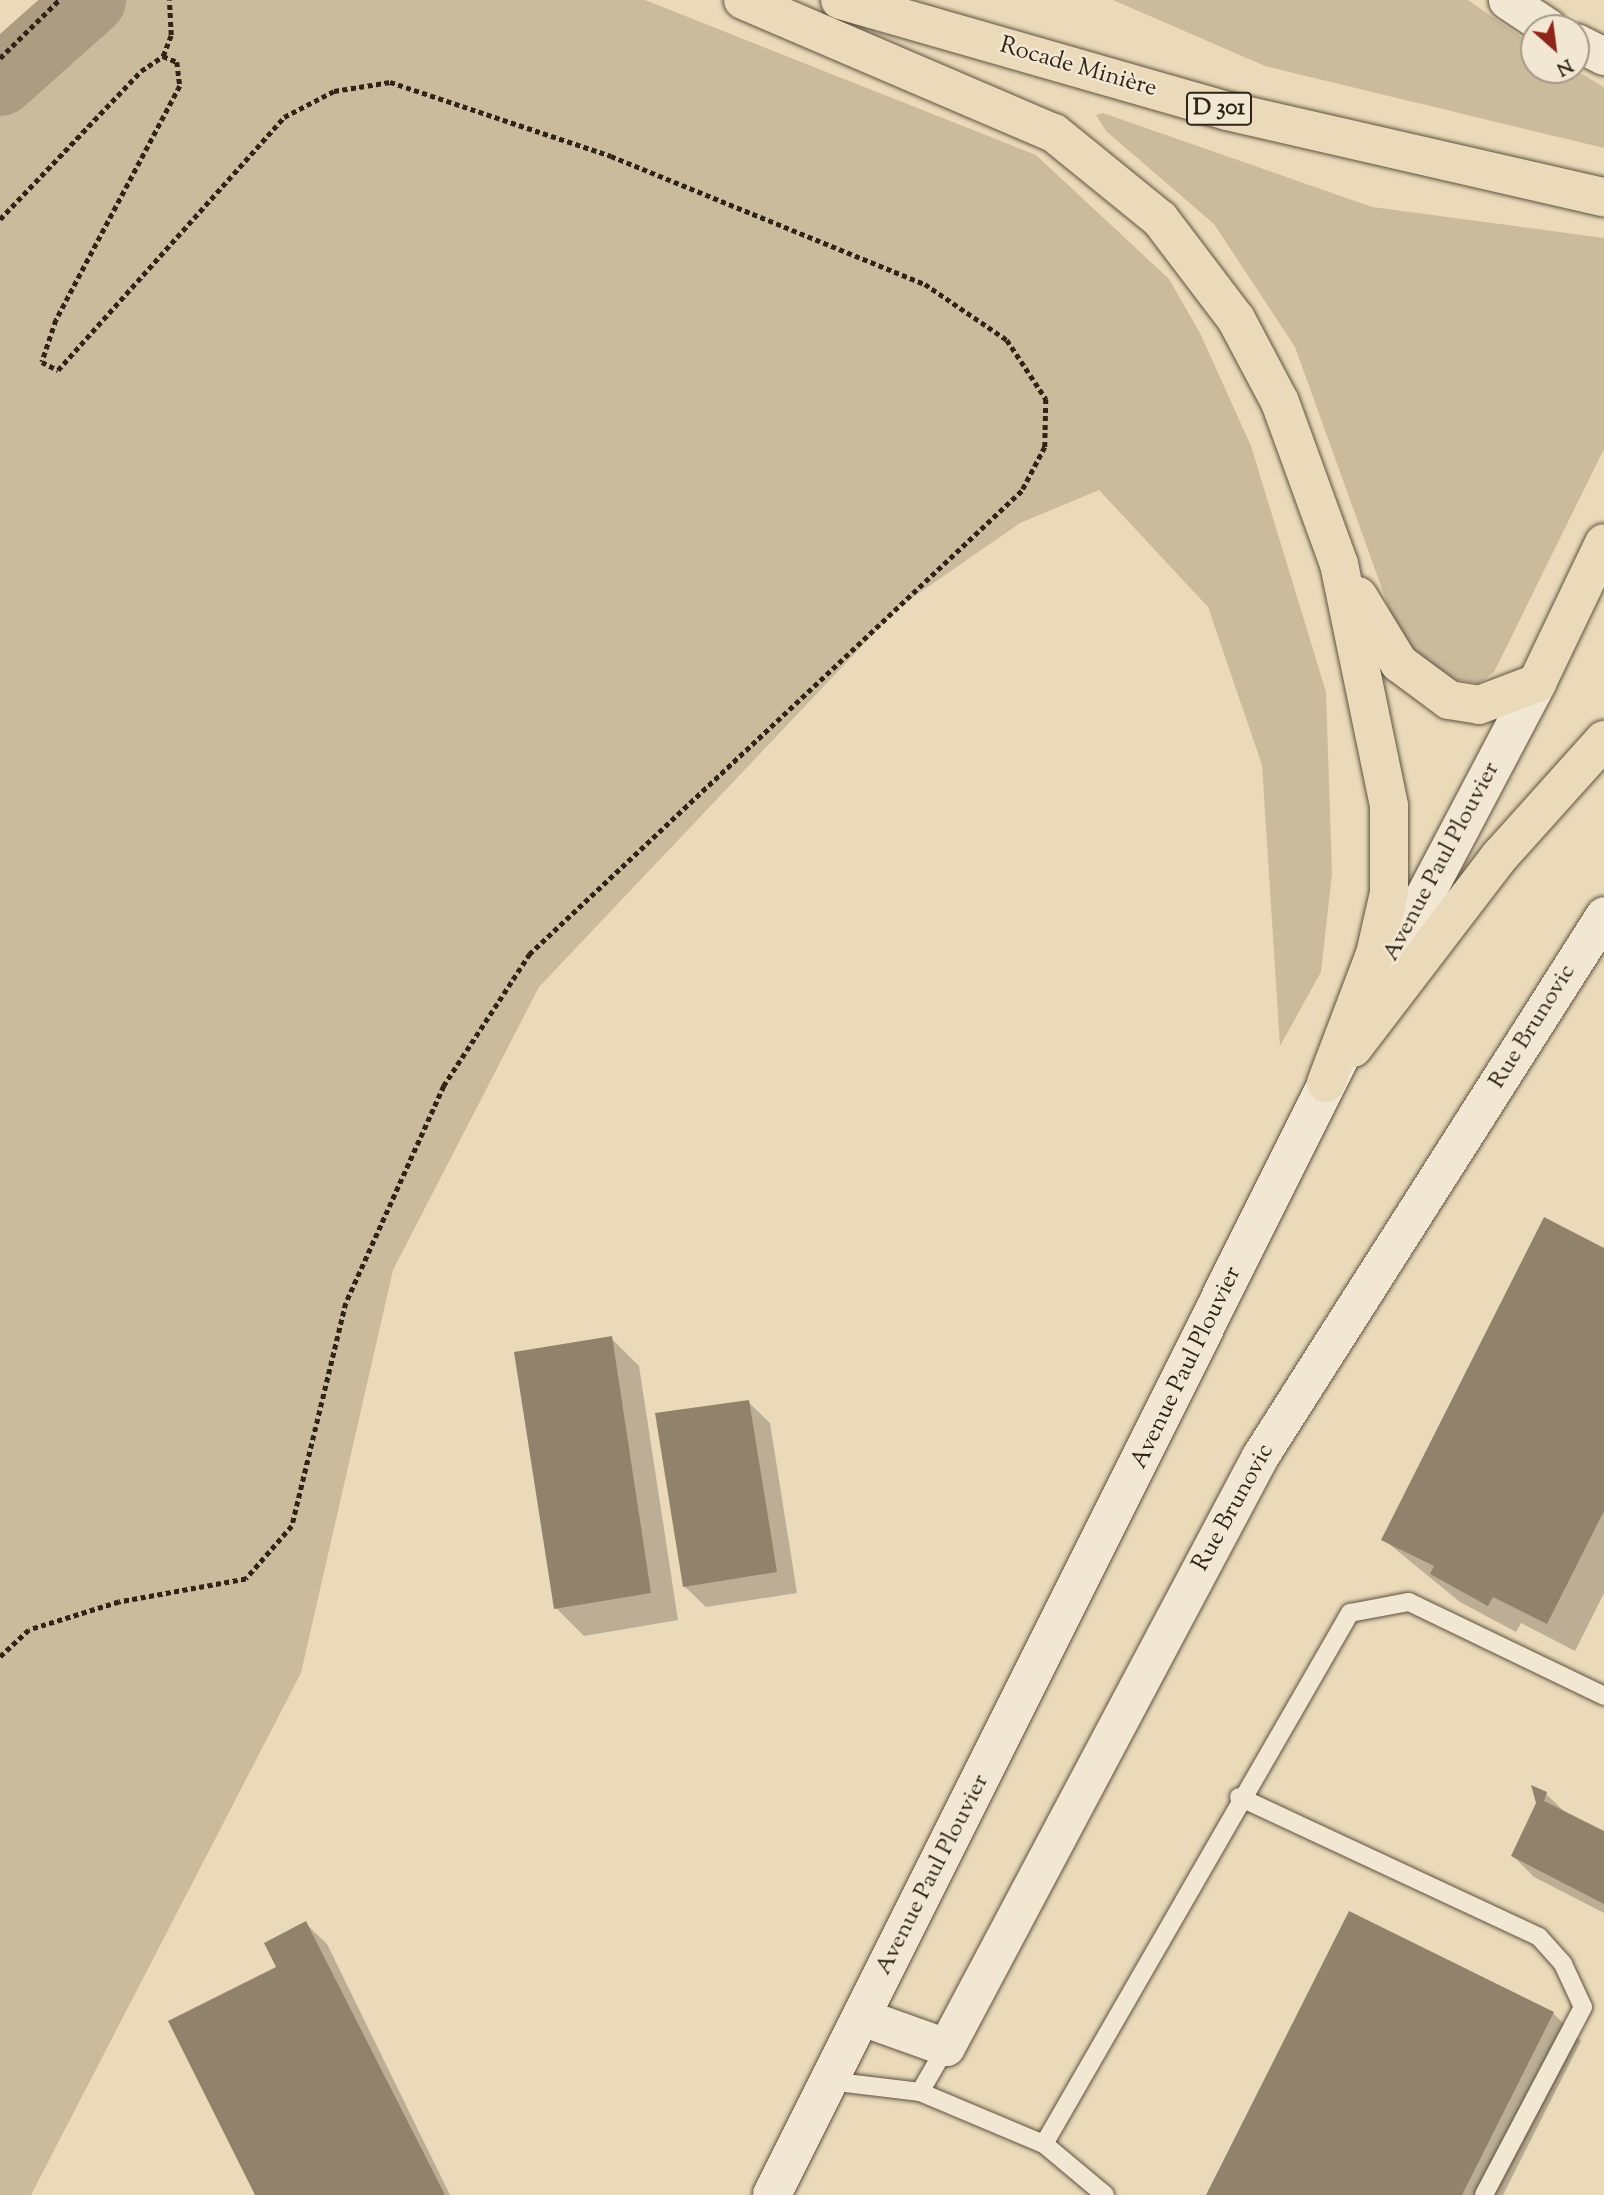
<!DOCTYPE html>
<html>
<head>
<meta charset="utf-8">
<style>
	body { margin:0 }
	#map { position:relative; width:1604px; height:2195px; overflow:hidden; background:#eadab9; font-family:"Sorts Mill Goudy",serif }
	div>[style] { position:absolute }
	.green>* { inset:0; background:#cabb9d }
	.shadow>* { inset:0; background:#0003 }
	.river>* { height:70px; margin:-35px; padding:0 35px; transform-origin:35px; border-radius:35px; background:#ab9c82 }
	.building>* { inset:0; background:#91836b }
	.path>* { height:4.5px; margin-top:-2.25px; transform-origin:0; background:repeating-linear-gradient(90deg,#302417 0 5px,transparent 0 8.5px) }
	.roads { filter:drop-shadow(0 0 2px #5e5240) drop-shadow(0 0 2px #5e5240) }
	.lane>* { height:18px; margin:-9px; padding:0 9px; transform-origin:9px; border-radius:9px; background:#f1e7d2 }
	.street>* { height:37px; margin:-18.5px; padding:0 18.5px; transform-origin:18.5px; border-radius:18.5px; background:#f1e7d2 }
	.secondary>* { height:38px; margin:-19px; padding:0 19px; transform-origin:19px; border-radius:19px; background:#f1e7d2 }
	.primary>* { height:38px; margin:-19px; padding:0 19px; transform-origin:19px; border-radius:19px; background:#eadab9 }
	.highway>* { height:38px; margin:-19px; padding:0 19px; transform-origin:19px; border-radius:19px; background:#eadab9 }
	span { translate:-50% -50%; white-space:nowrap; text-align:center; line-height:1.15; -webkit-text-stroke:5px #f1e7d2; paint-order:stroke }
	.shield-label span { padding:2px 5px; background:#f1e7d2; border:2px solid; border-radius:5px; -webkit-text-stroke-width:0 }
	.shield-label { font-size:23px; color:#302417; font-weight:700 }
	.street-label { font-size:24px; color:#302417 }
	.north { position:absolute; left:1520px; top:14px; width:70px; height:70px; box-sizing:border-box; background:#f1e7d2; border:2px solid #a49987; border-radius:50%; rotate:152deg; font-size:19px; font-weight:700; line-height:28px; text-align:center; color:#302417 }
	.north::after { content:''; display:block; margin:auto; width:24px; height:32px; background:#8f2418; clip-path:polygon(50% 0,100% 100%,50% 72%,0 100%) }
</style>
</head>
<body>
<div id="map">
	<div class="green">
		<div style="clip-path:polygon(51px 0,645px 0,1036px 155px,1169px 279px,1200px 333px,1251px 446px,1326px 692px,1332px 874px,1321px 972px,1280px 1046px,1262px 765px,1208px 607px,1099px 490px,1020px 523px,899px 607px,539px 987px,393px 1270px,301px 1673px,31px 2195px,0 2195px,0 54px)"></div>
		<div style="clip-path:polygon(1113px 0,1468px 0,1534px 46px,1534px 70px,1575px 70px,1604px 87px,1604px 148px,1265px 66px)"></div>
		<div style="clip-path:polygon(1103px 113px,1372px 207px,1604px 238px,1604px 449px,1494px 672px,1479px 683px,1443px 678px,1420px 660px,1394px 622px,1295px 347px,1214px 224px,1106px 131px,1096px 115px)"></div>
	</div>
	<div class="shadow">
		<div style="clip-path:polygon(1604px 1250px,1604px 1593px,1575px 1651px,1521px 1623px,1516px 1632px,1460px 1602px,1383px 1539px)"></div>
		<div style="clip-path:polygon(611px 1338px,639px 1366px,678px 1620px,584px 1636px,556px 1608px)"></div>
		<div style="clip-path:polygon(748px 1402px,770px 1423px,797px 1593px,706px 1607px,684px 1586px)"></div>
		<div style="clip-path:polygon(1546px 1794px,1569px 1816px,1604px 1833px,1604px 1913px,1534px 1877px,1513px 1856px)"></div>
		<div style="clip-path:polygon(305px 1923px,327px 1944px,450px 2195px,257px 2195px,279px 1968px)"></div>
		<div style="clip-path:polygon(1553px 2013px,1581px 2041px,1503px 2195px,1208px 2195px)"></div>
	</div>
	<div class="river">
		<div style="left:0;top:81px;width:122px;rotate:-41.7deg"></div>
	</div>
	<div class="building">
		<div style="clip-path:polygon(1544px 1217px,1604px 1248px,1604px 1511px,1547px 1624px,1493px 1597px,1488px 1606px,1430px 1574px,1434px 1566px,1381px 1540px)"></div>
		<div style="clip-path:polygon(612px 1336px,651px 1593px,554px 1609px,514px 1352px)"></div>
		<div style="clip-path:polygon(749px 1400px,777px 1572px,683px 1587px,655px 1413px)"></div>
		<div style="clip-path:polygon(1531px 1785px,1547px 1792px,1544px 1801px,1604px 1831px,1604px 1904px,1511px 1856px,1536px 1803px)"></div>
		<div style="clip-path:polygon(1349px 1911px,1554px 2012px,1462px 2195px,1206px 2195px)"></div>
		<div style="clip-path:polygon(306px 1921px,318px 1945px,445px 2195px,255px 2195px,168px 2021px,276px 1967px,264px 1943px)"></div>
	</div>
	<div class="path">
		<div style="left:163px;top:56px;width:22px;rotate:-69deg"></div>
		<div style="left:171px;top:35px;width:35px;rotate:-93deg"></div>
		<div style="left:0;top:58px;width:83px;rotate:-44.5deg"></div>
		<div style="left:0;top:219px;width:204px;rotate:-46.4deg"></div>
		<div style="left:141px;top:71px;width:27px;rotate:-34deg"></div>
		<div style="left:163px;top:56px;width:15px;rotate:23deg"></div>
		<div style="left:177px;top:62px;width:24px;rotate:83deg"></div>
		<div style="left:180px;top:86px;width:265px;rotate:117.9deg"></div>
		<div style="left:56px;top:320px;width:44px;rotate:108.4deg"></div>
		<div style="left:42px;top:362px;width:18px;rotate:27deg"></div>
		<div style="left:58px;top:370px;width:339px;rotate:-48.2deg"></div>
		<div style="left:284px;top:117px;width:56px;rotate:-27.5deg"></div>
		<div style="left:334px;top:91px;width:57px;rotate:-9.1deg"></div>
		<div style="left:390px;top:82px;width:233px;rotate:18.5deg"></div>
		<div style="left:611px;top:156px;width:339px;rotate:22.2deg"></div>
		<div style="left:925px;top:284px;width:99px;rotate:34.3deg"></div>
		<div style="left:1007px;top:340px;width:71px;rotate:56.5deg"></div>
		<div style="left:1046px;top:399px;width:48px;rotate:91.2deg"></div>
		<div style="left:1045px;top:447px;width:50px;rotate:117.6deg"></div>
		<div style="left:1022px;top:491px;width:676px;rotate:136.74deg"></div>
		<div style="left:530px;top:954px;width:158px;rotate:123.1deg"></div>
		<div style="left:444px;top:1086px;width:238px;rotate:114.3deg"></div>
		<div style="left:346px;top:1303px;width:229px;rotate:103.6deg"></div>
		<div style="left:292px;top:1526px;width:70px;rotate:131deg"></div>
		<div style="left:246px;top:1579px;width:129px;rotate:169.7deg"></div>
		<div style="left:119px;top:1602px;width:94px;rotate:162.7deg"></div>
		<div style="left:29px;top:1630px;width:40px;rotate:137deg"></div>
	</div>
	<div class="roads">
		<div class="lane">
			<div style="left:1239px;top:1797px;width:331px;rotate:25deg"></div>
			<div style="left:1539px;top:1937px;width:36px;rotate:48deg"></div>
			<div style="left:1563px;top:1964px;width:47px;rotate:65.1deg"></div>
			<div style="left:1583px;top:2007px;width:212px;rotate:117.8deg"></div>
			<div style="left:829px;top:2081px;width:92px;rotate:6.9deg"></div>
			<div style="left:920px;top:2092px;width:134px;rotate:22.8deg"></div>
			<div style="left:920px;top:2092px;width:52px;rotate:-60deg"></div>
			<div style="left:1105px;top:2195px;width:80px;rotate:-140.1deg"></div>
			<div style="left:1044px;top:2144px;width:613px;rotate:-60.05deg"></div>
			<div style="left:1350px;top:1613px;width:60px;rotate:-10.6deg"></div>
			<div style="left:1409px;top:1602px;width:216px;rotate:25.7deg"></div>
		</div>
		<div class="street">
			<div style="left:1507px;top:0;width:50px;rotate:33.7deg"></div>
			<div style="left:1576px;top:42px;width:31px;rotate:27deg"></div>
			<div style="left:862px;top:2017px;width:89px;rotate:19.7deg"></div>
			<div style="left:946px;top:2047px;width:669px;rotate:-62.02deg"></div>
			<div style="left:1260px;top:1456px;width:641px;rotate:-57.55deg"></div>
		</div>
		<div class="secondary">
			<div style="left:1371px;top:998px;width:356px;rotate:-62.2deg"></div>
			<div style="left:772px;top:2195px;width:1275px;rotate:-63.46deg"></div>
		</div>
		<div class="primary">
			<div style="left:1537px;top:683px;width:155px;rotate:-64.4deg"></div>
		</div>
		<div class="highway">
			<div style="left:743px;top:0;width:338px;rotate:23.2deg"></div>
			<div style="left:1054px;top:133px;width:136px;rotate:39.1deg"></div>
			<div style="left:1160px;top:219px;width:126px;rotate:52.8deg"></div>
			<div style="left:1236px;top:319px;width:94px;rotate:62.1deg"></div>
			<div style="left:1280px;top:402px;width:172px;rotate:70deg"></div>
			<div style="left:1339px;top:564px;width:247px;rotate:78.3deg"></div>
			<div style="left:1389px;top:806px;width:87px;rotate:90deg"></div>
			<div style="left:1389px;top:893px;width:63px;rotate:102.9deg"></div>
			<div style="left:1375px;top:954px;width:138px;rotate:110.8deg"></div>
			<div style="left:840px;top:0;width:403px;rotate:16deg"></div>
			<div style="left:1227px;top:111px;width:387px;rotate:12.9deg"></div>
			<div style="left:1358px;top:596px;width:79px;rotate:58.5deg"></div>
			<div style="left:1399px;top:663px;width:62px;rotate:36.5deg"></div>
			<div style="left:1449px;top:700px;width:30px;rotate:9deg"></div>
			<div style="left:1479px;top:705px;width:62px;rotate:-20.8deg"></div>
			<div style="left:1353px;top:1048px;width:242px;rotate:-52.6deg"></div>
			<div style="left:1500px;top:856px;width:156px;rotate:-48.1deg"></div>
		</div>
	</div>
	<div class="shield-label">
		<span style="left:1219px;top:109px">D 301</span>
	</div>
	<div class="street-label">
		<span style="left:1078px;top:68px;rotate:16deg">Rocade Minière</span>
		<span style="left:1442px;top:862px;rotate:-62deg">Avenue Paul Plouvier</span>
		<span style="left:1533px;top:1027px;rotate:-58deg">Rue Brunovic</span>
		<span style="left:1187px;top:1368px;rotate:-64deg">Avenue Paul Plouvier</span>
		<span style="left:1234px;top:1508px;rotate:-61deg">Rue Brunovic</span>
		<span style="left:933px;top:1875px;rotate:-63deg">Avenue Paul Plouvier</span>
	</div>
	<div class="north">N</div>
</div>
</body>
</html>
